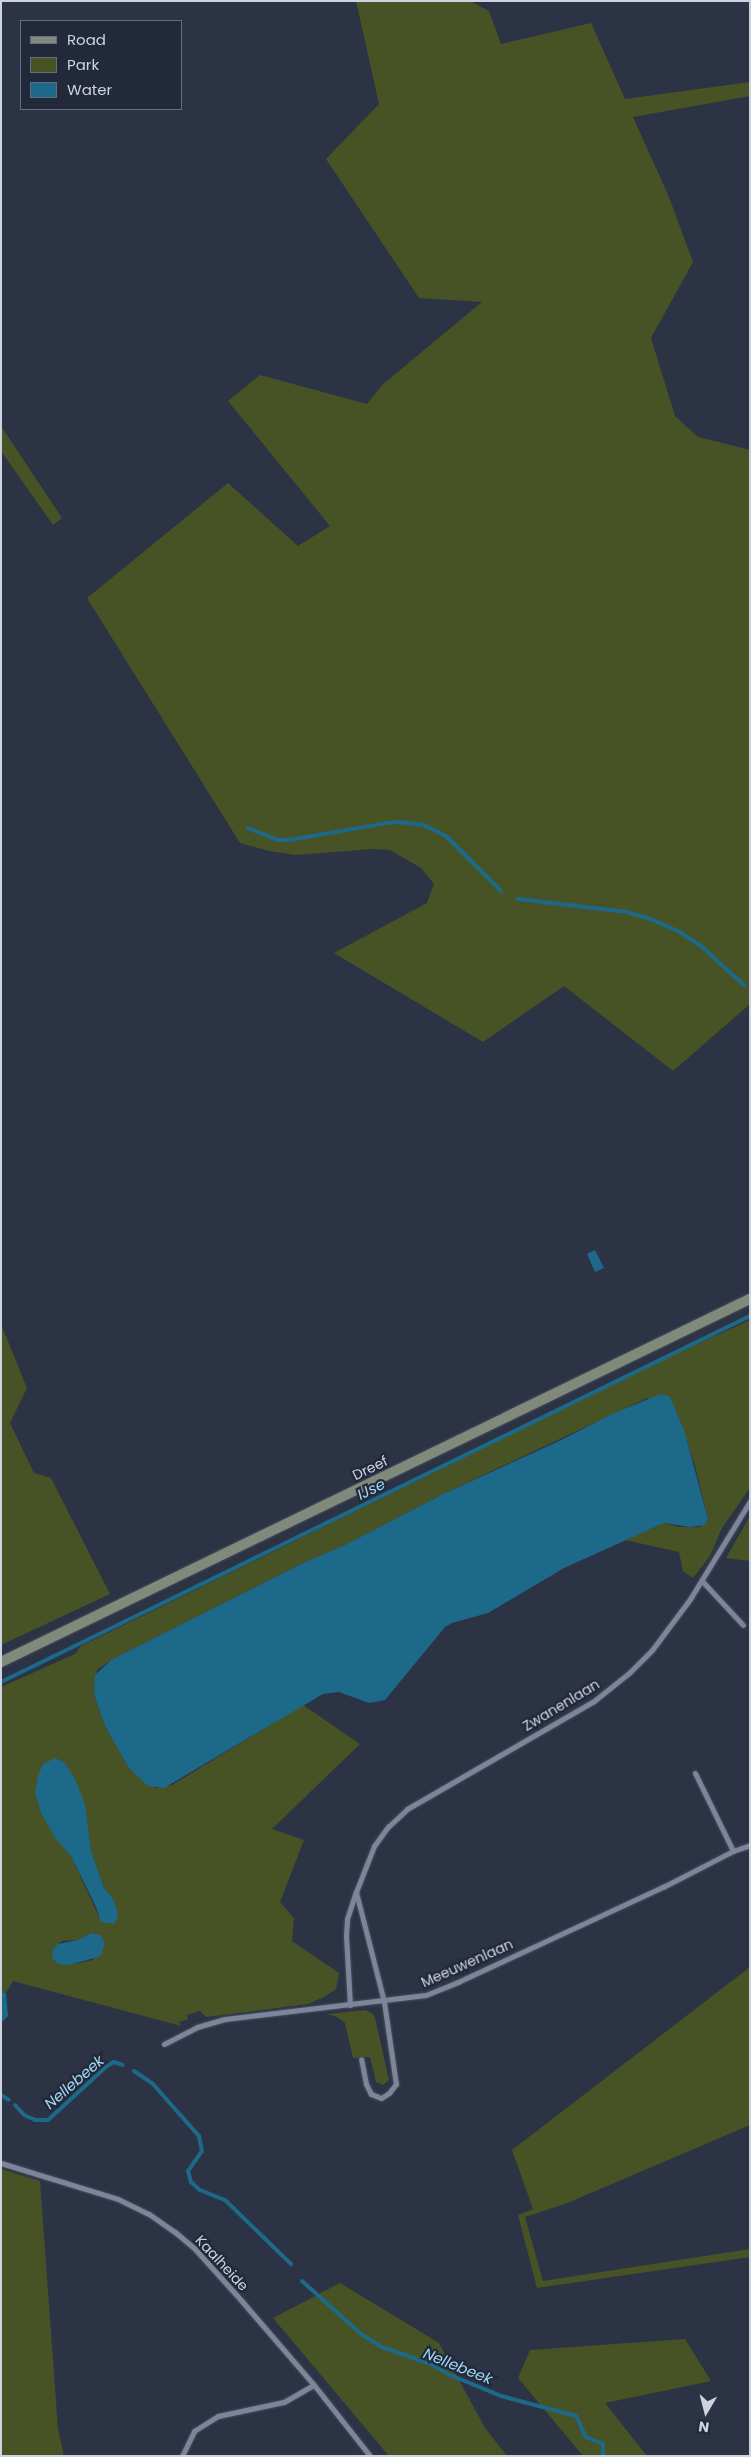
<!DOCTYPE html>
<html>
<head>
<meta charset="utf-8">
<style>
	body { margin:0 }
	#map { position:relative; width:751px; height:2457px; overflow:hidden; background:#2c3345; font-family:Poppins,sans-serif }
	div>[style] { position:absolute }
	.green>* { inset:0; background:#475325 }
	.water>* { inset:0; background:#1d6989 }
	.stream>* { height:4px; margin:-2px; padding:0 2px; transform-origin:2px; border-radius:2px; background:#1d6989 }
	.roads { filter:drop-shadow(0 0 1px #494f5d) drop-shadow(0 0 1px #494f5d) }
	.minor>* { height:5px; margin:-2.5px; padding:0 2.5px; transform-origin:2.5px; border-radius:2.5px; background:#7c8599 }
	.secondary>* { height:10px; margin:-5px; padding:0 5px; transform-origin:5px; border-radius:5px; background:#818a7a }
	span { translate:-50% -50%; white-space:nowrap; text-align:center; line-height:1.15; -webkit-text-stroke:4.5px #22293a; paint-order:stroke }
	.street-label { font-size:14px; color:#ced3de }
	.water-label { font-size:15px; color:#a0d8f5; font-style:italic }
	.frame { position:absolute; inset:0; border:2px solid #ced3de; pointer-events:none }
	.legend { position:absolute; left:20px; top:20px; width:162px; height:90px; box-sizing:border-box; background:#22293a; border:1px solid #676d7c; margin:0; padding:6px 9px; list-style:none; font-size:15px; color:#ced3de }
	.legend li { display:flex; align-items:center; gap:10px; height:25px }
	.legend b { width:25px; border:1px solid #676d7c }
	.north { position:absolute; left:681px; top:2387px; width:50px; height:50px; -webkit-text-stroke:4px #22293a; paint-order:stroke; rotate:188deg; font-size:14px; font-weight:700; line-height:20px; text-align:center; color:#ced3de }
	.north::after { content:''; display:block; margin:auto; width:18px; height:22px; background:#ced3de; clip-path:polygon(50% 0,100% 100%,50% 72%,0 100%) }
</style>
</head>
<body>
<div id="map">
	<div class="green">
		<div style="clip-path:polygon(356px 1px,470px 1px,489px 11px,501px 44px,591px 23px,625px 99px,750px 82px,750px 96px,633px 117px,669px 197px,693px 262px,651px 338px,675px 416px,698px 437px,750px 450px,750px 1004px,673px 1071px,564px 986px,483px 1042px,334px 953px,427px 903px,434px 884px,421px 868px,390px 850px,372px 849px,296px 855px,269px 851px,240px 843px,87px 598px,228px 483px,298px 546px,330px 526px,228px 401px,260px 375px,367px 404px,382px 385px,482px 302px,419px 298px,326px 159px,379px 104px)"></div>
		<div style="clip-path:polygon(1px 426px,62px 518px,53px 525px,1px 451px)"></div>
		<div style="clip-path:polygon(evenodd,750px 1320px,750px 1488px,722px 1528px,710px 1556px,693px 1578px,683px 1571px,679px 1552px,625px 1540px,665px 1523px,679px 1527px,700px 1527px,708px 1519px,695px 1466px,678px 1415px,647px 1398px,443px 1494px,347px 1544px,301px 1564px,111px 1660px,97px 1670px,94px 1695px,105px 1726px,128px 1767px,155px 1788px,172px 1785px,303px 1705px,360px 1744px,272px 1829px,304px 1840px,280px 1902px,294px 1918px,292px 1941px,339px 1973px,336px 1989px,324px 1997px,308px 2004px,206px 2017px,200px 2011px,187px 2015px,188px 2019px,179px 2022px,181px 2026px,13px 1981px,6px 1993px,1px 1992px,1px 1687px,75px 1654px,81px 1646px,671px 1356px,750px 1320px,84px 1801px,91px 1851px,104px 1888px,114px 1900px,99px 1917px,71px 1856px,41px 1813px,39px 1804px,84px 1801px,750px 1320px,91px 1933px,93px 1960px,69px 1965px,53px 1949px,62px 1941px,78px 1940px,91px 1933px)"></div>
		<div style="clip-path:polygon(1px 1324px,27px 1388px,10px 1423px,34px 1473px,51px 1478px,110px 1594px,1px 1645px)"></div>
		<div style="clip-path:polygon(750px 1516px,750px 1561px,726px 1558px)"></div>
		<div style="clip-path:polygon(750px 1967px,750px 2125px,565px 2204px,525px 2217px,543px 2281px,750px 2249px,750px 2257px,537px 2288px,518px 2215px,533px 2209px,512px 2150px)"></div>
		<div style="clip-path:polygon(365px 2010px,373px 2014px,375px 2018px,389px 2080px,383px 2085px,376px 2082px,370px 2057px,353px 2058px,345px 2023px,337px 2017px,327px 2014px)"></div>
		<div style="clip-path:polygon(1px 2169px,40px 2181px,58px 2429px,64px 2456px,1px 2456px)"></div>
		<div style="clip-path:polygon(340px 2283px,439px 2343px,485px 2428px,507px 2456px,389px 2456px,273px 2318px)"></div>
		<div style="clip-path:polygon(685px 2339px,711px 2381px,605px 2403px,647px 2456px,583px 2456px,518px 2378px,530px 2350px)"></div>
	</div>
	<div class="water">
		<div style="clip-path:polygon(595px 1250px,604px 1268px,595px 1272px,587px 1254px)"></div>
		<div style="clip-path:polygon(661px 1394px,670px 1397px,684px 1430px,708px 1519px,705px 1525px,690px 1527px,665px 1523px,655px 1527px,564px 1568px,488px 1613px,452px 1623px,445px 1627px,385px 1700px,369px 1703px,339px 1692px,323px 1694px,164px 1788px,148px 1786px,128px 1767px,105px 1726px,94px 1695px,95px 1675px,111px 1660px,301px 1564px,347px 1544px,443px 1494px,559px 1441px,614px 1413px)"></div>
		<div style="clip-path:polygon(55px 1758px,64px 1762px,70px 1771px,76px 1781px,85px 1804px,91px 1851px,104px 1888px,114px 1900px,118px 1914px,116px 1921px,113px 1924px,101px 1922px,96px 1907px,71px 1856px,56px 1839px,41px 1813px,35px 1792px,38px 1776px,43px 1764px)"></div>
		<div style="clip-path:polygon(91px 1933px,100px 1935px,105px 1943px,101px 1955px,98px 1957px,69px 1965px,58px 1964px,52px 1958px,53px 1949px,58px 1944px,78px 1940px)"></div>
		<div style="clip-path:polygon(1px 1992px,6px 1993px,8px 2016px,1px 2023px)"></div>
	</div>
	<div class="stream">
		<div style="left:248px;top:828px;width:31px;rotate:22deg"></div>
		<div style="left:277px;top:840px;width:12px"></div>
		<div style="left:289px;top:840px;width:99px;rotate:-9.8deg"></div>
		<div style="left:387px;top:823px;width:13px;rotate:-4deg"></div>
		<div style="left:400px;top:822px;width:24px;rotate:7deg"></div>
		<div style="left:424px;top:825px;width:25px;rotate:27deg"></div>
		<div style="left:446px;top:836px;width:78px;rotate:45deg"></div>
		<div style="left:518px;top:899px;width:110px;rotate:6.8deg"></div>
		<div style="left:627px;top:912px;width:27px;rotate:17deg"></div>
		<div style="left:653px;top:920px;width:27px;rotate:24deg"></div>
		<div style="left:678px;top:931px;width:27px;rotate:33deg"></div>
		<div style="left:701px;top:946px;width:59px;rotate:42.3deg"></div>
		<div style="left:1px;top:1682px;width:834px;rotate:-26.04deg"></div>
		<div style="left:134px;top:2071px;width:22px;rotate:34deg"></div>
		<div style="left:152px;top:2083px;width:71px;rotate:48.4deg"></div>
		<div style="left:199px;top:2136px;width:15px;rotate:79deg"></div>
		<div style="left:202px;top:2151px;width:24px;rotate:125deg"></div>
		<div style="left:188px;top:2171px;width:11px;rotate:75deg"></div>
		<div style="left:191px;top:2182px;width:12px;rotate:42deg"></div>
		<div style="left:200px;top:2190px;width:27px;rotate:22deg"></div>
		<div style="left:225px;top:2200px;width:92px;rotate:44.1deg"></div>
		<div style="left:1px;top:2095px;width:9px;rotate:32deg"></div>
		<div style="left:15px;top:2105px;width:13px;rotate:48deg"></div>
		<div style="left:24px;top:2115px;width:12px;rotate:24deg"></div>
		<div style="left:35px;top:2120px;width:13px"></div>
		<div style="left:48px;top:2120px;width:80px;rotate:-42.5deg"></div>
		<div style="left:107px;top:2066px;width:8px;rotate:-30deg"></div>
		<div style="left:114px;top:2062px;width:9px;rotate:18deg"></div>
		<div style="left:302px;top:2281px;width:79px;rotate:41.9deg"></div>
		<div style="left:361px;top:2334px;width:25px;rotate:32deg"></div>
		<div style="left:382px;top:2347px;width:52px;rotate:19.1deg"></div>
		<div style="left:431px;top:2364px;width:22px;rotate:30deg"></div>
		<div style="left:450px;top:2375px;width:55px;rotate:22.4deg"></div>
		<div style="left:501px;top:2396px;width:78px;rotate:14.9deg"></div>
		<div style="left:576px;top:2416px;width:23px;rotate:65deg"></div>
		<div style="left:586px;top:2437px;width:18px;rotate:22deg"></div>
		<div style="left:603px;top:2444px;width:12px;rotate:90deg"></div>
	</div>
	<div class="roads">
		<div class="minor">
			<div style="left:702px;top:1581px;width:60px;rotate:47deg"></div>
			<div style="left:695px;top:1773px;width:87px;rotate:64deg"></div>
			<div style="left:356px;top:1892px;width:49px;rotate:-68.6deg"></div>
			<div style="left:374px;top:1846px;width:24px;rotate:-54deg"></div>
			<div style="left:388px;top:1827px;width:26px;rotate:-43deg"></div>
			<div style="left:407px;top:1809px;width:216px;rotate:-30deg"></div>
			<div style="left:594px;top:1701px;width:45px;rotate:-38.7deg"></div>
			<div style="left:629px;top:1673px;width:33px;rotate:-45deg"></div>
			<div style="left:652px;top:1650px;width:64px;rotate:-53.3deg"></div>
			<div style="left:690px;top:1599px;width:115px;rotate:-58.5deg"></div>
			<div style="left:350px;top:2005px;width:70px;rotate:-93.3deg"></div>
			<div style="left:346px;top:1935px;width:16px;rotate:-86deg"></div>
			<div style="left:347px;top:1919px;width:28px;rotate:-72deg"></div>
			<div style="left:356px;top:1892px;width:114px;rotate:75.7deg"></div>
			<div style="left:384px;top:2002px;width:83px;rotate:81.7deg"></div>
			<div style="left:396px;top:2084px;width:11px;rotate:128deg"></div>
			<div style="left:389px;top:2093px;width:9px;rotate:148deg"></div>
			<div style="left:381px;top:2098px;width:11px;rotate:-158deg"></div>
			<div style="left:371px;top:2094px;width:11px;rotate:-117deg"></div>
			<div style="left:366px;top:2084px;width:25px;rotate:-101deg"></div>
			<div style="left:164px;top:2044px;width:37px;rotate:-27deg"></div>
			<div style="left:197px;top:2027px;width:29px;rotate:-16deg"></div>
			<div style="left:225px;top:2019px;width:202px;rotate:-6.8deg"></div>
			<div style="left:426px;top:1995px;width:35px;rotate:-22deg"></div>
			<div style="left:458px;top:1982px;width:226px;rotate:-24.9deg"></div>
			<div style="left:663px;top:1887px;width:79px;rotate:-27.2deg"></div>
			<div style="left:733px;top:1851px;width:18px;rotate:-19deg"></div>
			<div style="left:1px;top:2163px;width:122px;rotate:17.1deg"></div>
			<div style="left:118px;top:2199px;width:34px;rotate:26deg"></div>
			<div style="left:149px;top:2214px;width:32px;rotate:35deg"></div>
			<div style="left:175px;top:2232px;width:26px;rotate:40deg"></div>
			<div style="left:195px;top:2249px;width:67px;rotate:48deg"></div>
			<div style="left:240px;top:2299px;width:113px;rotate:49.3deg"></div>
			<div style="left:314px;top:2385px;width:90px;rotate:51.7deg"></div>
			<div style="left:182px;top:2456px;width:28px;rotate:-64deg"></div>
			<div style="left:194px;top:2431px;width:28px;rotate:-32deg"></div>
			<div style="left:218px;top:2416px;width:67px;rotate:-12deg"></div>
			<div style="left:284px;top:2402px;width:34px;rotate:-30deg"></div>
		</div>
		<div class="secondary">
			<div style="left:1px;top:1662px;width:832px;rotate:-25.86deg"></div>
		</div>
	</div>
	<div class="street-label">
		<span style="left:370px;top:1468px;rotate:-26deg">Dreef</span>
		<span style="left:561px;top:1705px;rotate:-31deg">Zwanenlaan</span>
		<span style="left:467px;top:1963px;rotate:-24deg">Meeuwenlaan</span>
		<span style="left:222px;top:2263px;rotate:47deg">Kaalheide</span>
	</div>
	<div class="water-label">
		<span style="left:371px;top:1489px;rotate:-26deg">IJse</span>
		<span style="left:74px;top:2082px;rotate:-41deg">Nellebeek</span>
		<span style="left:458px;top:2366px;rotate:22deg">Nellebeek</span>
	</div>
	<div class="frame"></div>
	<ul class="legend">
	<li><b style="height:6px;background:#818a7a"></b>Road</li>
	<li><b style="height:14px;background:#475325"></b>Park</li>
	<li><b style="height:14px;background:#1d6989"></b>Water</li>
	</ul>
	<div class="north">N</div>
</div>
</body>
</html>
